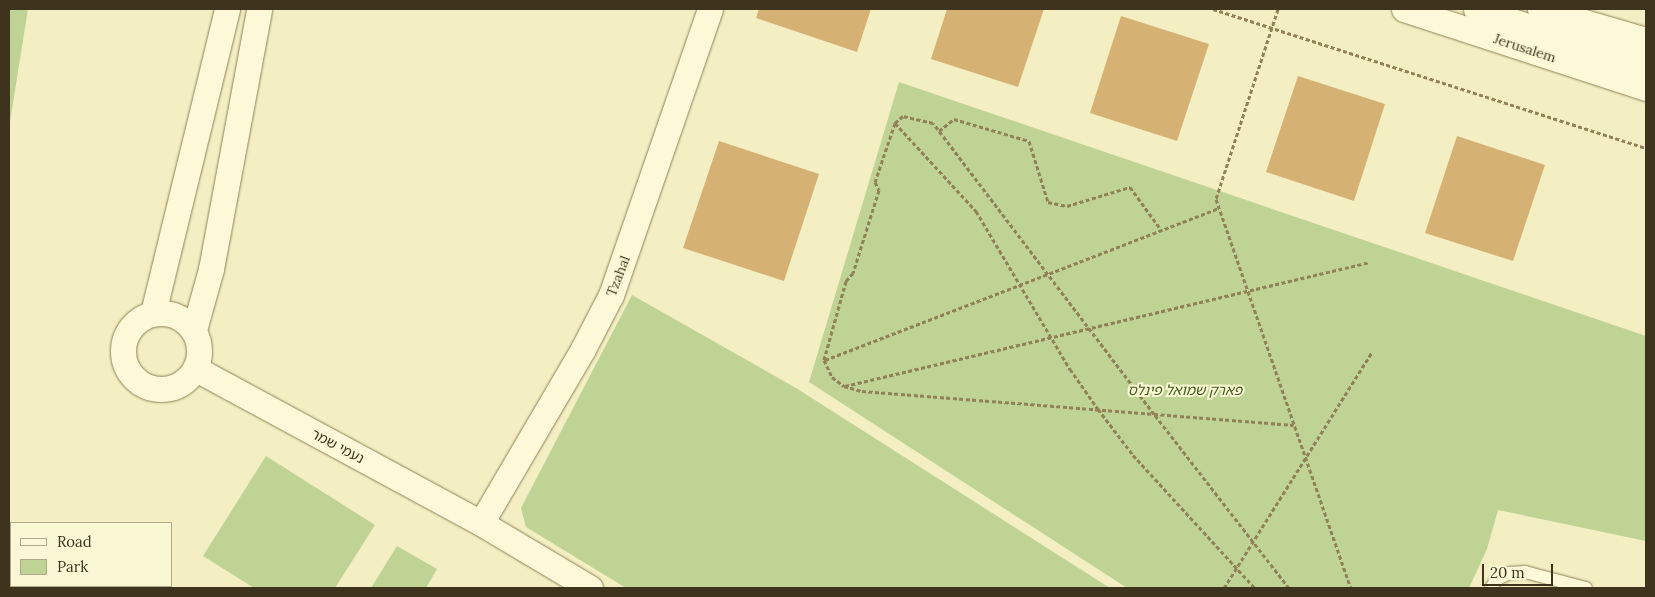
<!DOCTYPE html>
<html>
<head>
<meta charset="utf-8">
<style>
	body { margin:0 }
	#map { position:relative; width:1655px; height:597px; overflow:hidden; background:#f3efc3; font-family:Lora,"Noto Sans Hebrew",serif }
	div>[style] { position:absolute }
	.green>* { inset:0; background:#bfd395 }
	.building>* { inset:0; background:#d6b174 }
	.path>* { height:3px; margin-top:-1.5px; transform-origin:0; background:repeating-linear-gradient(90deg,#908157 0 4px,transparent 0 6.5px) }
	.roads { filter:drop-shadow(0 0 1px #908157) drop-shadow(0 0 1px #908157) }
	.lane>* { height:12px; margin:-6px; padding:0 6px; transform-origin:6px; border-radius:6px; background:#fdf9d8 }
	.street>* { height:25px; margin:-12.5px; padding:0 12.5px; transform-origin:12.5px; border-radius:12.5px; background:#fdf9d8 }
	.street>.ring { margin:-12.5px; padding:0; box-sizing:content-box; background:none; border:25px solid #fdf9d8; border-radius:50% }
	span { translate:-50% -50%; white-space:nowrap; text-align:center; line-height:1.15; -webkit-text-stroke:4px #faf7d4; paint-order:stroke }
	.street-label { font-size:14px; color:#3e341d }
	.park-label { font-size:14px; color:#425d21; font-style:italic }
	.frame { position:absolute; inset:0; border:10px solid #3e341d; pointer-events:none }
	.legend { position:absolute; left:10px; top:522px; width:162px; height:65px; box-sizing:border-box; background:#faf7d4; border:1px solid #afa98b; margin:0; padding:6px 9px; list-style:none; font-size:15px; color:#3e341d }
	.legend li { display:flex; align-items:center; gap:10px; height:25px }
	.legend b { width:25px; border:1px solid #afa98b }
	.scale { position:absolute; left:1482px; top:564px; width:71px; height:22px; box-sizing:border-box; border:2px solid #3e341d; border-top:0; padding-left:6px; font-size:15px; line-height:18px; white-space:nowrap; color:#3e341d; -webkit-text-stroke:4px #faf7d4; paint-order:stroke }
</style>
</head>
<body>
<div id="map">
	<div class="green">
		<div style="clip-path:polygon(9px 9px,28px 9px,9px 128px)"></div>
		<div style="clip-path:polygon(899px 82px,1646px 336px,1646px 541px,1498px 510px,1487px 549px,1469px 588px,1127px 588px,809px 382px)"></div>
		<div style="clip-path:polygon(632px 295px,796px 388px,1110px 588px,626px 588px,526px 527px,521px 508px)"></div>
		<div style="clip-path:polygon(266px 456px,375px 525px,335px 588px,254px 588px,203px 556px)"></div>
		<div style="clip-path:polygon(397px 546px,437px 569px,426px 588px,371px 588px)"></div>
	</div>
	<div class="building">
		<div style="clip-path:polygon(759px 9px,871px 9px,857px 52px,756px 18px)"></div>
		<div style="clip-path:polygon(947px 9px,1044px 9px,1018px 87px,931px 59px)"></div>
		<div style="clip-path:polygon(1121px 16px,1209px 44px,1177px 141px,1090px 113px)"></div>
		<div style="clip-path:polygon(1298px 76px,1385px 104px,1354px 201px,1266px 172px)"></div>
		<div style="clip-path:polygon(1457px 136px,1545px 165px,1513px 261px,1425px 233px)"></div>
		<div style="clip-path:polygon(719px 141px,819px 174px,784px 281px,683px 248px)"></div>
	</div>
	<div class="path">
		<div style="left:1213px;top:9px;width:455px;rotate:17.8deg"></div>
		<div style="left:1278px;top:9px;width:200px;rotate:108.1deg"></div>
		<div style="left:1216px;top:199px;width:412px;rotate:70.9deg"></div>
		<div style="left:895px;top:123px;width:120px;rotate:47.4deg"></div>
		<div style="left:976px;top:211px;width:184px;rotate:59.3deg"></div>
		<div style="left:1070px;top:369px;width:49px;rotate:55deg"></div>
		<div style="left:1098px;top:409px;width:58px;rotate:52.7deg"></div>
		<div style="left:1133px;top:455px;width:180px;rotate:47.5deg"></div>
		<div style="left:939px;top:131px;width:19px;rotate:-39deg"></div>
		<div style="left:954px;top:119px;width:78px;rotate:16.3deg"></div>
		<div style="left:1029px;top:141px;width:64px;rotate:72.7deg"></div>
		<div style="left:1048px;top:202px;width:19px;rotate:12deg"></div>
		<div style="left:1067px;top:206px;width:66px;rotate:-16.8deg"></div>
		<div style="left:1130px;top:187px;width:54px;rotate:54deg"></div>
		<div style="left:825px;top:360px;width:422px;rotate:-21.1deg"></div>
		<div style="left:845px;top:386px;width:539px;rotate:-13.29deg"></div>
		<div style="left:1224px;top:588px;width:279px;rotate:-57.9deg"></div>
		<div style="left:1289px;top:588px;width:220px;rotate:-127.8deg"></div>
		<div style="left:1154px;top:414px;width:365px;rotate:-127.2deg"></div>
		<div style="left:933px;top:123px;width:31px;rotate:-167deg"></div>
		<div style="left:903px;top:116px;width:11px;rotate:139deg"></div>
		<div style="left:895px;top:123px;width:62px;rotate:108.7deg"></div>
		<div style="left:875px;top:182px;width:9px;rotate:63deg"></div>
		<div style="left:879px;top:190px;width:87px;rotate:107.4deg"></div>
		<div style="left:853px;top:273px;width:11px;rotate:131deg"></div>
		<div style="left:846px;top:281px;width:82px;rotate:105.6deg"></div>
		<div style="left:824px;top:360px;width:19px;rotate:65deg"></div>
		<div style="left:832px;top:377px;width:15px;rotate:37deg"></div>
		<div style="left:844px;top:386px;width:19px;rotate:16deg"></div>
		<div style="left:862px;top:391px;width:293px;rotate:4.5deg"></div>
		<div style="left:1154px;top:414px;width:140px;rotate:4.5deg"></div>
	</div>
	<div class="roads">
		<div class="lane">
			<div style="left:1491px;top:588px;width:9px;rotate:-58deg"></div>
			<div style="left:1496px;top:580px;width:16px;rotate:-27deg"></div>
			<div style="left:1510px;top:573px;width:15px;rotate:-4deg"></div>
			<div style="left:1525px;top:572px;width:63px;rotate:14.7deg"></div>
		</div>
		<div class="street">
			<div style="left:1404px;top:9px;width:255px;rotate:18.1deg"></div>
			<div style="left:1476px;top:9px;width:179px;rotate:18.2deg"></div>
			<div style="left:1540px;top:9px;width:110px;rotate:16.3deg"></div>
			<div class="ring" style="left:123px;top:313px;width:51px;height:51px"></div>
			<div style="left:153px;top:313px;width:313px;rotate:-76.3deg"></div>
			<div style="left:194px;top:330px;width:63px;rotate:-74.4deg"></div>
			<div style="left:211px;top:269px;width:264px;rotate:-79.5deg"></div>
			<div style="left:196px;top:369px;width:324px;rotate:28.4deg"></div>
			<div style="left:481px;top:523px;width:127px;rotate:30.8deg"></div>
			<div style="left:481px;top:523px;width:202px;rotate:-59.6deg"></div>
			<div style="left:583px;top:349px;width:61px;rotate:-62.6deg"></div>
			<div style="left:611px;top:295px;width:303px;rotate:-70.9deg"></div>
		</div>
	</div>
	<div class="street-label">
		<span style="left:1525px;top:48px;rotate:18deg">Jerusalem</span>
		<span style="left:618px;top:276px;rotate:-69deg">Tzahal</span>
		<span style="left:338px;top:446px;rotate:28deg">נעמי שמר</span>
	</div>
	<div class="park-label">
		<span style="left:1185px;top:390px">פארק שמואל פינלס</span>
	</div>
	<div class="frame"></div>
	<ul class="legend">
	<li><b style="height:6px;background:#fdf9d8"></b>Road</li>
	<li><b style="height:14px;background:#bfd395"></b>Park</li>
	</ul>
	<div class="scale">20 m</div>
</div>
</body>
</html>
